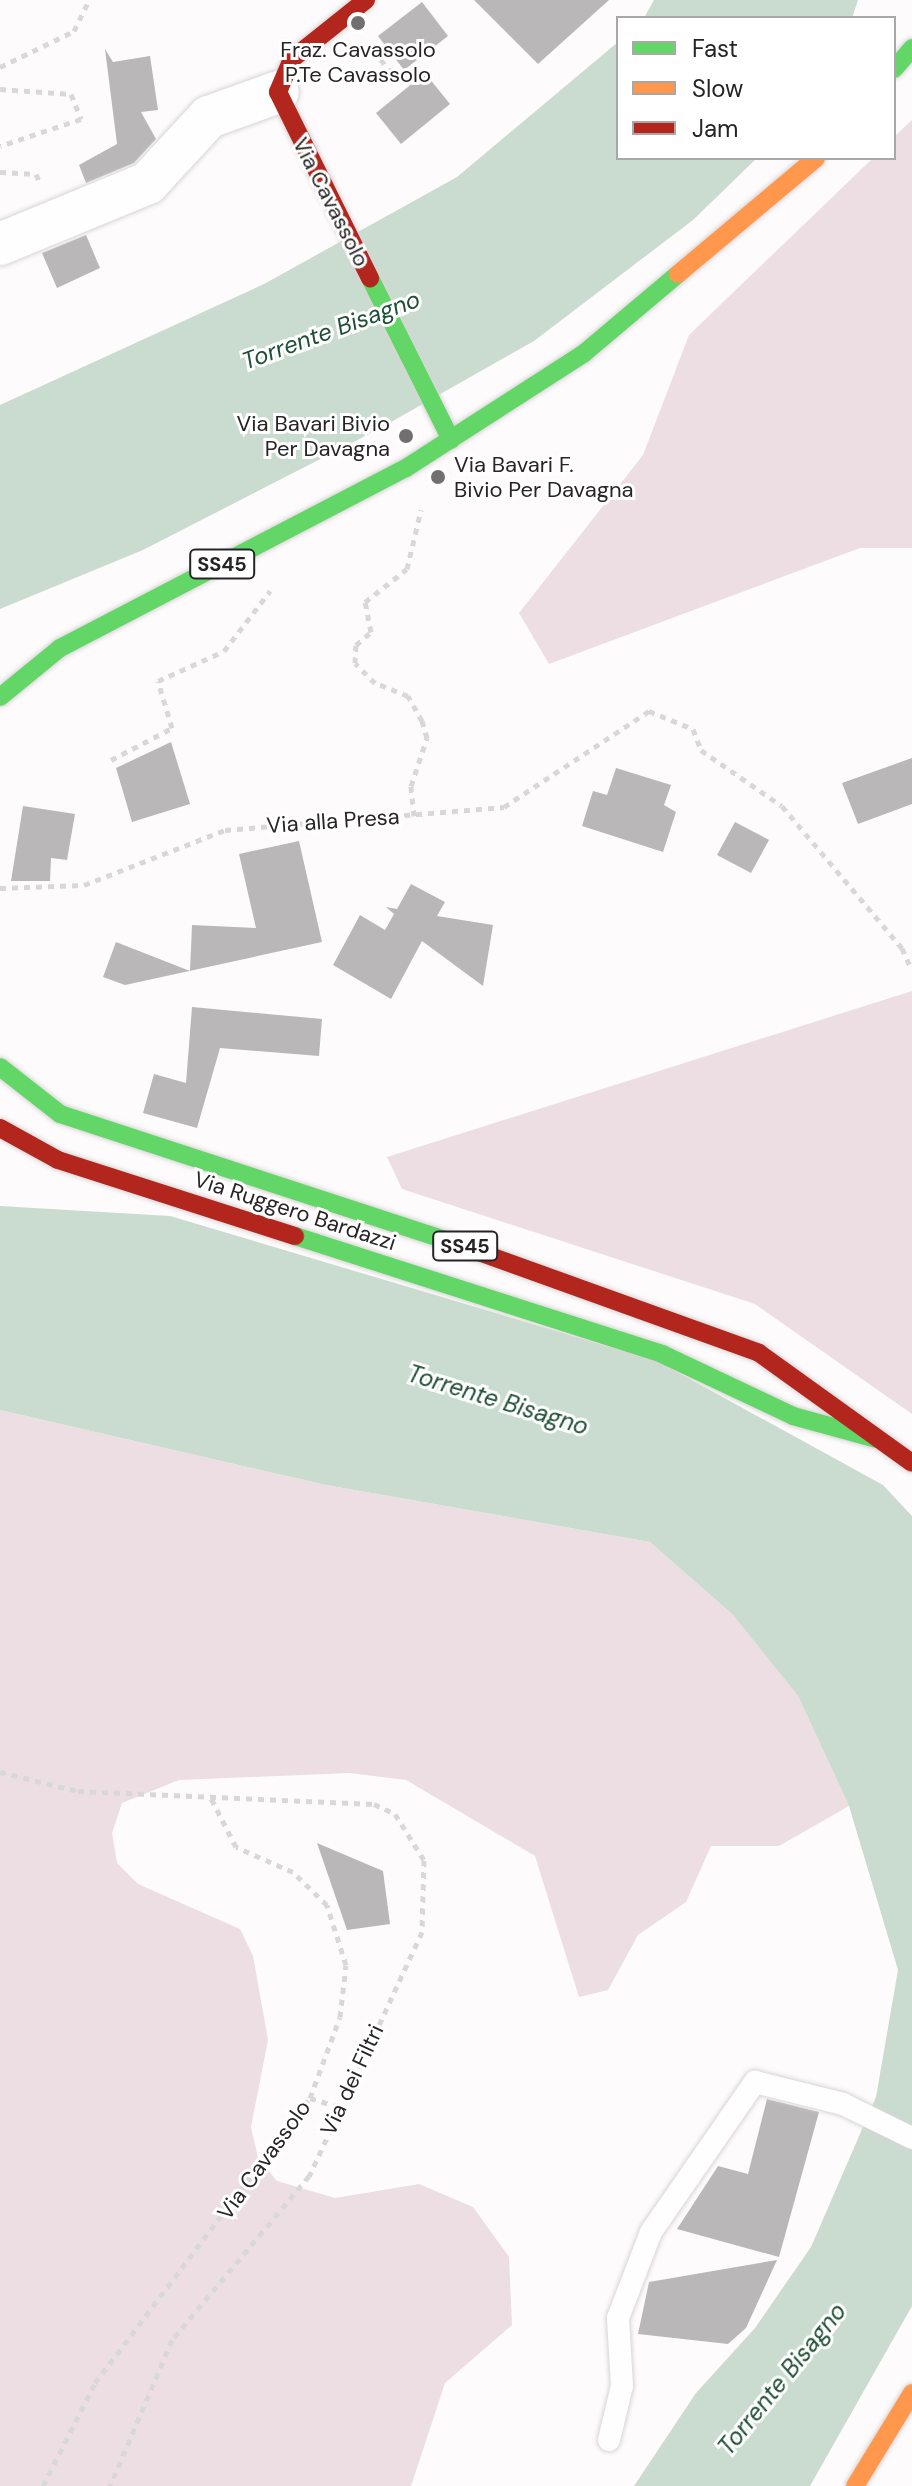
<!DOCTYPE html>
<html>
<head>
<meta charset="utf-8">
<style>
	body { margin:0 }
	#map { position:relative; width:912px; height:2486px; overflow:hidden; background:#fefbfc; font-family:"DM Sans",sans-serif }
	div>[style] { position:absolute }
	.green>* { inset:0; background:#eddee3 }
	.water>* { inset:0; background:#cadccf }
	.building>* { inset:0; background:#b9b7b8 }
	.path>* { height:5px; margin-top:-2.5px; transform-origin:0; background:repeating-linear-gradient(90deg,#d9d8d8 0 6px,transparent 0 12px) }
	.roads { filter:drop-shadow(0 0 2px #d8d5d6) drop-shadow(0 0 2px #d8d5d6) }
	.lane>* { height:22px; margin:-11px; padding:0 11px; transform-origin:11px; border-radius:11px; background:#fffeff }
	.street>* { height:42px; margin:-21px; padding:0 21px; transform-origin:21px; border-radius:21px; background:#fffeff }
	.fast>* { height:18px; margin:-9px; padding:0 9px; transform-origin:9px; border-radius:9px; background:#63d668 }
	.slow>* { height:18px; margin:-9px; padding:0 9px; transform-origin:9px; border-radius:9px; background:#ff974d }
	.jam>* { height:18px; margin:-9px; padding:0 9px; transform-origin:9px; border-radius:9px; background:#b3261e }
	.dots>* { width:22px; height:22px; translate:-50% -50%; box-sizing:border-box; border:4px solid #fff; border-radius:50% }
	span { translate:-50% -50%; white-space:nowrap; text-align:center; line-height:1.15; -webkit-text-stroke:6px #fff; paint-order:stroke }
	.shield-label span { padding:2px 6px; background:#fff; border:2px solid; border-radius:6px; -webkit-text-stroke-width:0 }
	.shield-label { font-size:20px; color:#272425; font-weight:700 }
	.poi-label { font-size:22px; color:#272425 }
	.right { translate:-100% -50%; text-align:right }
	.left { translate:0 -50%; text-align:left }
	.street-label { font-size:22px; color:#272425 }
	.water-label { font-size:24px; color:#1f4f34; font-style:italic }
	.legend { position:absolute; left:616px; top:16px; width:280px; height:144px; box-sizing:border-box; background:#fff; border:2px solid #a9a7a8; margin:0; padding:10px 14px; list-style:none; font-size:24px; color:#272425 }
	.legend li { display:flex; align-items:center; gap:16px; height:40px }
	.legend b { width:40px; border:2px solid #a9a7a8 }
</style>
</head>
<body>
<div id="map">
	<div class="green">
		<div style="clip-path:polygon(912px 120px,912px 548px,860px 548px,549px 664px,519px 613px,643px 455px,689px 335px,873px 158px,894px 158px,894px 137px)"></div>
		<div style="clip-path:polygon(912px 991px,912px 1414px,755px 1304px,402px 1189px,387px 1157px)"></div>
		<div style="clip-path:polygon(0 1410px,326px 1485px,650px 1542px,733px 1615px,798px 1696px,849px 1806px,779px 1846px,711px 1846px,686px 1902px,638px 1935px,608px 1990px,579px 1997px,535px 1856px,406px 1780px,349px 1773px,179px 1780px,122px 1803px,112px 1833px,117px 1863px,138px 1884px,240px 1929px,253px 1956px,268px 2040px,251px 2127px,258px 2158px,277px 2181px,335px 2198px,419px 2184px,473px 2207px,509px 2257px,512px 2325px,445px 2383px,411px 2486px,0 2486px)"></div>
	</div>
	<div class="water">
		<div style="clip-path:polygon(654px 0,858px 0,852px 18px,644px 18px)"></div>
		<div style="clip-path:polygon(618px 42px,618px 158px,757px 158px,693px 220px,534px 341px,377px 430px,143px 550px,0 609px,0 405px,264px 284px,457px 177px)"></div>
		<div style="clip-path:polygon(0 1206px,170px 1216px,657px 1361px,883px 1485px,912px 1516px,912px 2306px,810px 2486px,634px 2486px,696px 2393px,755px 2328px,811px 2247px,876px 2097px,898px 1970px,849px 1806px,798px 1696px,733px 1615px,650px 1542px,326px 1485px,0 1410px)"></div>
	</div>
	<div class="building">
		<div style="clip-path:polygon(474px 0,609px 0,538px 64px)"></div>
		<div style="clip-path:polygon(422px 2px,448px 36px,404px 70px,378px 36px)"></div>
		<div style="clip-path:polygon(105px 49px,113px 62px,150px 56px,158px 110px,141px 112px,156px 139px,134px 163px,86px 183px,79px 165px,117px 144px)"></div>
		<div style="clip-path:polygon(425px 73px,450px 104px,401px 144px,376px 113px)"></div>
		<div style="clip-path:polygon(86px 235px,100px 268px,57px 288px,42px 253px)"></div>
		<div style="clip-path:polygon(171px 742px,190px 804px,132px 822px,116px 768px)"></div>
		<div style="clip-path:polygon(912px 758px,912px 804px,858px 824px,842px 783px)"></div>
		<div style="clip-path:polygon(616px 768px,671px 785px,664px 805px,676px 812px,663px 852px,582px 826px,593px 791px,607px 795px)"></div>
		<div style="clip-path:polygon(23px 806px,75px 814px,67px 860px,51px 858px,50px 881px,11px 881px)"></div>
		<div style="clip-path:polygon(735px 822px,769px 840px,751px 873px,717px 855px)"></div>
		<div style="clip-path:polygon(299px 841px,322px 942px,125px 985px,103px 977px,116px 942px,190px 971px,192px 925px,256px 928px,239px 854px)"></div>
		<div style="clip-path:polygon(411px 884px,445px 902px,437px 916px,493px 925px,483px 986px,422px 941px,391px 999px,333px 965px,360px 915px,385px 930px,394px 914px,386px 907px,397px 909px)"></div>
		<div style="clip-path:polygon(192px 1007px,322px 1019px,319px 1056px,220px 1048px,197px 1128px,143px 1113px,154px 1074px,186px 1083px)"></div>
		<div style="clip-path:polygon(317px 1843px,383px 1871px,390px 1924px,347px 1930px)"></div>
		<div style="clip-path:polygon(767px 2099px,819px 2112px,779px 2257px,677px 2229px,718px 2166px,748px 2174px)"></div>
		<div style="clip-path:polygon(777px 2260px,746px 2328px,728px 2344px,638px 2334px,649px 2282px)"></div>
	</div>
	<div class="path">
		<div style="left:373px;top:50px;width:32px;rotate:51deg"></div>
		<div style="left:0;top:67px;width:82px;rotate:-25.9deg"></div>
		<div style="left:74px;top:31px;width:34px;rotate:-64deg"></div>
		<div style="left:0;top:89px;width:71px;rotate:4deg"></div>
		<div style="left:71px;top:94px;width:27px;rotate:68deg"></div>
		<div style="left:81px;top:119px;width:85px;rotate:161.6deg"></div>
		<div style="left:0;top:172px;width:36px;rotate:3deg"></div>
		<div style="left:36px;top:174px;width:10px;rotate:66deg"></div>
		<div style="left:111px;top:760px;width:69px;rotate:-27.7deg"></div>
		<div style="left:172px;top:728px;width:49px;rotate:-106.6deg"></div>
		<div style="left:158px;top:681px;width:72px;rotate:-24.4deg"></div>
		<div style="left:224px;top:651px;width:76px;rotate:-52.5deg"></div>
		<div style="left:414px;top:816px;width:30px;rotate:-96deg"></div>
		<div style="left:411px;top:786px;width:51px;rotate:-71.6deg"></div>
		<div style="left:427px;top:738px;width:18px;rotate:-106deg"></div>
		<div style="left:422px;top:721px;width:29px;rotate:-119deg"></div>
		<div style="left:408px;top:696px;width:35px;rotate:-158deg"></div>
		<div style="left:375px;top:683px;width:28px;rotate:-135deg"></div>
		<div style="left:355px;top:663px;width:18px;rotate:-87deg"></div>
		<div style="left:356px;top:645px;width:20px;rotate:-41deg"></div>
		<div style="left:371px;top:632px;width:31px;rotate:-101deg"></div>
		<div style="left:365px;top:602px;width:53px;rotate:-38.2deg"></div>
		<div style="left:407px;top:569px;width:61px;rotate:-76.7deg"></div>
		<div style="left:0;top:888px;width:84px;rotate:-2deg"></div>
		<div style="left:84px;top:885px;width:151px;rotate:-21.3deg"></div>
		<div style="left:225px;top:830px;width:280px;rotate:-4.7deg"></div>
		<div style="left:504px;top:807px;width:174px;rotate:-33.5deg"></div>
		<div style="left:649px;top:711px;width:48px;rotate:22.2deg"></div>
		<div style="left:693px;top:729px;width:22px;rotate:69deg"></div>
		<div style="left:701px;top:750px;width:98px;rotate:34.7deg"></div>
		<div style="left:782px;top:806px;width:186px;rotate:49.8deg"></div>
		<div style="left:902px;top:948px;width:24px;rotate:66deg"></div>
		<div style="left:0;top:1772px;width:80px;rotate:13.7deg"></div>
		<div style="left:78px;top:1791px;width:296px;rotate:2.5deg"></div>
		<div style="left:374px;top:1804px;width:23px;rotate:25deg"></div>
		<div style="left:395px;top:1814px;width:54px;rotate:57.8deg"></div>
		<div style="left:424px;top:1860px;width:72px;rotate:91.6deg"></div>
		<div style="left:422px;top:1932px;width:269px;rotate:114.8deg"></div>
		<div style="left:309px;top:2176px;width:214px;rotate:129.9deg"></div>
		<div style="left:172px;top:2340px;width:159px;rotate:113deg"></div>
		<div style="left:310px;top:2098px;width:31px;rotate:17deg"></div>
		<div style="left:43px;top:2486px;width:115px;rotate:-63.2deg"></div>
		<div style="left:95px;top:2383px;width:357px;rotate:-53deg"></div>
		<div style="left:310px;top:2098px;width:86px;rotate:-69.7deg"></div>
		<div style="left:340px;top:2017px;width:52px;rotate:-83.4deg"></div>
		<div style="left:346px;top:1965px;width:63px;rotate:-107.6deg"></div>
		<div style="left:327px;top:1905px;width:47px;rotate:-135.9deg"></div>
		<div style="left:293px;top:1872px;width:62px;rotate:-156.3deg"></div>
		<div style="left:236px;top:1847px;width:55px;rotate:-117deg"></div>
	</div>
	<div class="roads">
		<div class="lane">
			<div style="left:609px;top:2440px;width:56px;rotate:-76.5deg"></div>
			<div style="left:622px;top:2386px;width:68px;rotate:-93.4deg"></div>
			<div style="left:618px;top:2318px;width:92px;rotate:-69deg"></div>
			<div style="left:651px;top:2232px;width:183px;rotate:-55.3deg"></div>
			<div style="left:755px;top:2082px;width:91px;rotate:14deg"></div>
			<div style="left:843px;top:2104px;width:77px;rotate:26.2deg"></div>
		</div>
		<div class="street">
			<div style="left:0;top:244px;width:160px;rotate:-22.4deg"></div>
			<div style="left:148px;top:183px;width:90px;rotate:-47.3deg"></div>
			<div style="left:209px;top:117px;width:73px;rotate:-19.9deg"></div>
		</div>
		<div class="fast">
			<div style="left:894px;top:69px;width:28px;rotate:-49deg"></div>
			<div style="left:370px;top:278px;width:181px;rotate:63.4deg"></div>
			<div style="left:0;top:697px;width:77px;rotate:-39.2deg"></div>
			<div style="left:60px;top:648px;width:390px;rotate:-27.5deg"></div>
			<div style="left:406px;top:468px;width:211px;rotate:-32.8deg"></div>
			<div style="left:583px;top:354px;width:124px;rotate:-40.1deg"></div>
			<div style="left:0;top:1067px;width:76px;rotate:38.1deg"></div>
			<div style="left:60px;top:1114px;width:415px;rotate:18.1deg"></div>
			<div style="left:295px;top:1236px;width:386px;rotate:17.8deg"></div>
			<div style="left:662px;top:1354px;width:145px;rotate:25.3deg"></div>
			<div style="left:793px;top:1416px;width:87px;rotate:15.3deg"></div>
		</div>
		<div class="slow">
			<div style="left:678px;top:274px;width:180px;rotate:-40deg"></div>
			<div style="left:855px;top:2486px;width:109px;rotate:-58.5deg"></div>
		</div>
		<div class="jam">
			<div style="left:366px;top:0;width:95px;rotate:141.4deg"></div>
			<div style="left:292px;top:59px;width:36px;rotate:113deg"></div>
			<div style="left:278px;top:92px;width:208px;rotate:63.7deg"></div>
			<div style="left:0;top:1128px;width:66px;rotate:28.9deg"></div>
			<div style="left:58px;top:1160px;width:249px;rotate:17.8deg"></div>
			<div style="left:454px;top:1243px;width:324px;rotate:19.8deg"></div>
			<div style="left:759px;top:1353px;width:188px;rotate:35.7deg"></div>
		</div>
	</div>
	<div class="dots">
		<div style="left:358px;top:23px;background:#726f70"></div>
		<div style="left:406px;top:436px;background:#726f70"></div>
		<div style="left:438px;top:477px;background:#726f70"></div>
	</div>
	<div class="shield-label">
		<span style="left:222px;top:564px">SS45</span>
		<span style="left:465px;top:1246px">SS45</span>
	</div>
	<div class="poi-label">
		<span style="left:358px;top:62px">Fraz. Cavassolo<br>P.Te Cavassolo</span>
		<span class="right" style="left:390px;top:436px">Via Bavari Bivio<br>Per Davagna</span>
		<span class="left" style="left:454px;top:477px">Via Bavari F.<br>Bivio Per Davagna</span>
	</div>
	<div class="street-label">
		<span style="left:331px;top:202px;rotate:63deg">Via Cavassolo</span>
		<span style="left:333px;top:821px;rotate:-4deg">Via alla Presa</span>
		<span style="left:295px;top:1211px;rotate:18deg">Via Ruggero Bardazzi</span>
		<span style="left:352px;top:2080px;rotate:-65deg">Via dei Filtri</span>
		<span style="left:264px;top:2160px;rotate:-54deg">Via Cavassolo</span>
	</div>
	<div class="water-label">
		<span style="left:331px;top:330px;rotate:-20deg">Torrente Bisagno</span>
		<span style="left:498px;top:1400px;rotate:17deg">Torrente Bisagno</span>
		<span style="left:782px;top:2379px;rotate:-51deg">Torrente Bisagno</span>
	</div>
	<ul class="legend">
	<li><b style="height:10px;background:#63d668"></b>Fast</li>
	<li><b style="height:10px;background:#ff974d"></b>Slow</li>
	<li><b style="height:10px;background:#b3261e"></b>Jam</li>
	</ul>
</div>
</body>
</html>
